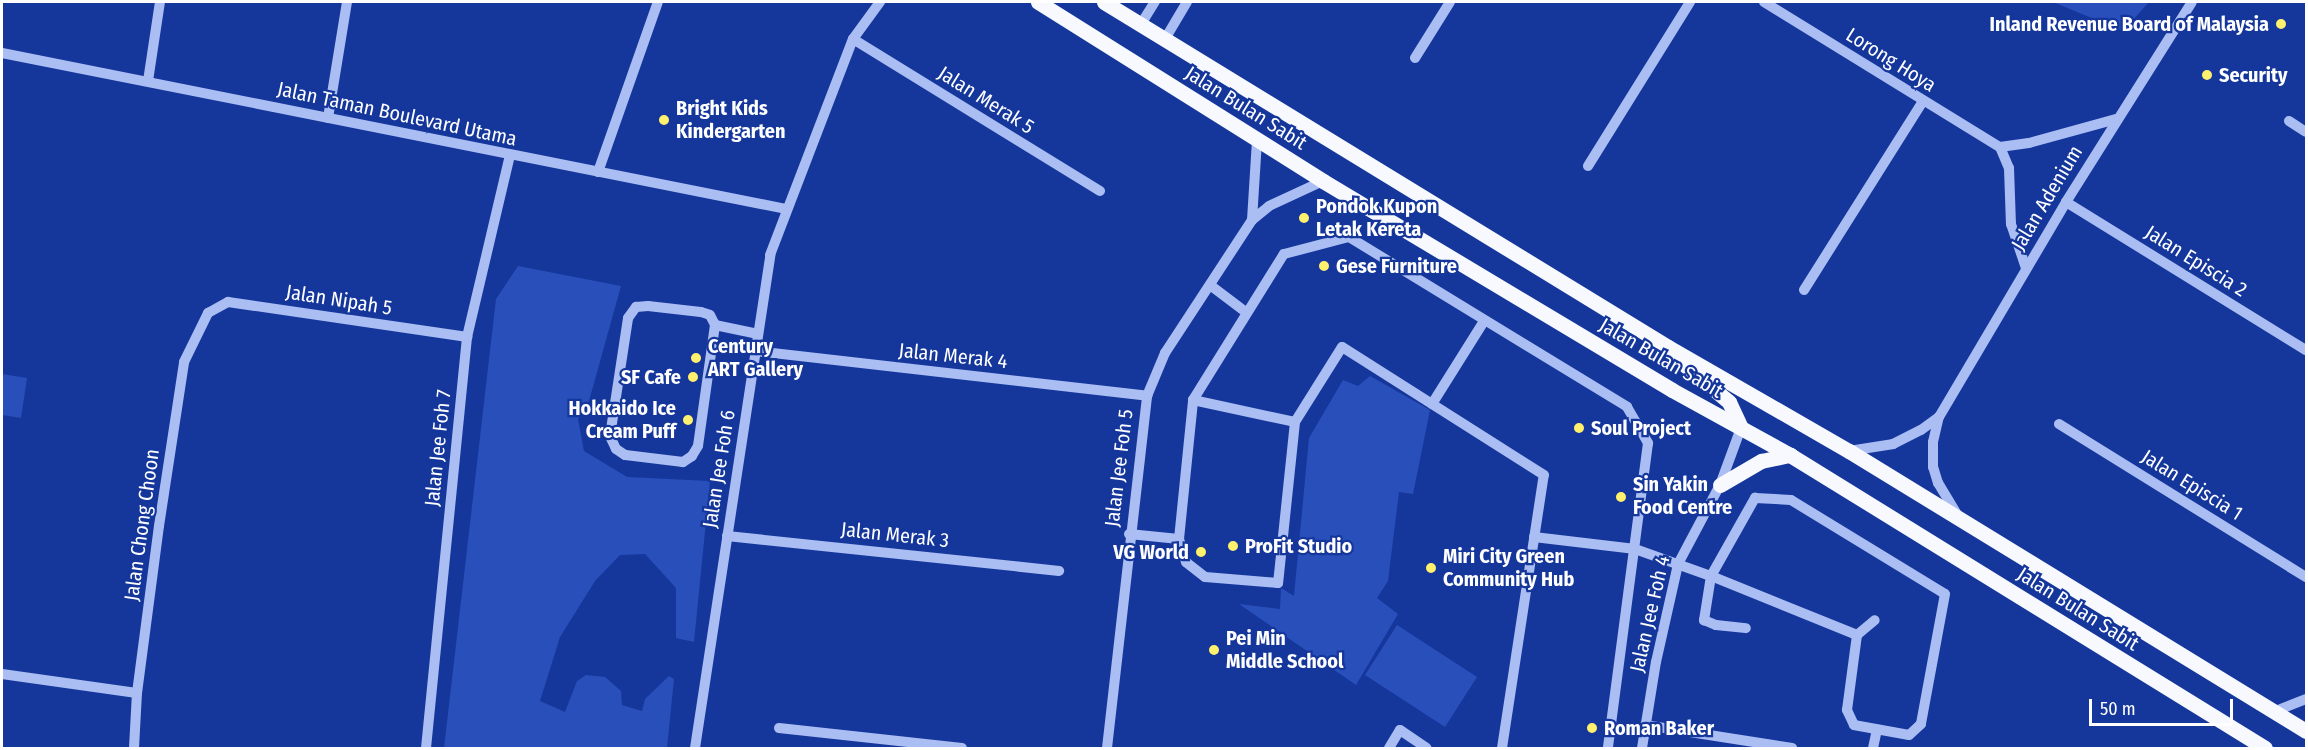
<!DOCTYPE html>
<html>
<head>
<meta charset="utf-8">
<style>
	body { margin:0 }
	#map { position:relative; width:2308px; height:750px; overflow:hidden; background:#15379c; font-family:"Fira Sans Condensed",sans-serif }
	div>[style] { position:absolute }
	.green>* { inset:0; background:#294fba }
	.minor>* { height:10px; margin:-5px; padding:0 5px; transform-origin:5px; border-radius:5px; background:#abbef3 }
	.major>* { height:15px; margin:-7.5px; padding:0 7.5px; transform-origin:7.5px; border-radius:7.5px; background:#f7f9ff }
	.dots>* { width:16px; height:16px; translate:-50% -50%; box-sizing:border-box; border:3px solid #15379c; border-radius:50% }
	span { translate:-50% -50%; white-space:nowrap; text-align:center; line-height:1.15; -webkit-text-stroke:4.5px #15379c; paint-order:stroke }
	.poi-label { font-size:20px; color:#fff; font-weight:700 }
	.right { translate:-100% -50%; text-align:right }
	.left { translate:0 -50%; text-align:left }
	.street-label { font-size:20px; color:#fff }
	.frame { position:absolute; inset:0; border:3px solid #fff; pointer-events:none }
	.scale { position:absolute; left:2089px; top:699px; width:144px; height:27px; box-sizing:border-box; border:3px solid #fff; border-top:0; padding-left:8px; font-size:18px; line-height:21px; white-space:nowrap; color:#fff; -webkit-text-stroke:4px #15379c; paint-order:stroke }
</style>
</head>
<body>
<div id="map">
	<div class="green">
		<div style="clip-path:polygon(2053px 2px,2149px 2px,2123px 31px)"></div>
		<div style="clip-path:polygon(518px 266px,621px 286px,589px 401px,578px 419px,584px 451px,627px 477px,710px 481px,694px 642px,676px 638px,676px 588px,645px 554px,620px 555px,595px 581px,560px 637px,540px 701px,565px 712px,577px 681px,586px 675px,605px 677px,621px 691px,622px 705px,642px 711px,645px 699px,669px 676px,674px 679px,667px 748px,444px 748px,496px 299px)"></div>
		<div style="clip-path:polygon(2px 374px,27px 378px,21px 418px,2px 415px)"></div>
		<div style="clip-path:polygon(1370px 376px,1430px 410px,1413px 494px,1399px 492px,1388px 581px,1377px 598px,1398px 614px,1356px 685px,1239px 604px,1280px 609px,1281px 588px,1294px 596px,1309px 438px,1343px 380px,1358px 386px)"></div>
		<div style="clip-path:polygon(1397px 625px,1477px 677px,1445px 727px,1365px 675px)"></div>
	</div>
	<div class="minor">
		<div style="left:1764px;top:2px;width:277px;rotate:31.6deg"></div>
		<div style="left:2000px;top:147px;width:23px;rotate:67deg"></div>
		<div style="left:2009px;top:168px;width:56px;rotate:88deg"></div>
		<div style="left:2011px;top:224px;width:46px;rotate:71.2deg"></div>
		<div style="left:1141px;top:24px;width:26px;rotate:-58deg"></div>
		<div style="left:853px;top:39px;width:290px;rotate:31.6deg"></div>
		<div style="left:1165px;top:39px;width:43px;rotate:-59.3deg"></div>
		<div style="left:2px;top:53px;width:799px;rotate:11.25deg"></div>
		<div style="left:1415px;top:58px;width:66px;rotate:-58deg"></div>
		<div style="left:148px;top:81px;width:80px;rotate:-81.4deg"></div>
		<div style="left:328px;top:118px;width:118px;rotate:-80.7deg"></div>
		<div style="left:2289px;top:121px;width:20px;rotate:33deg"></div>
		<div style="left:2000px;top:147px;width:29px;rotate:-8deg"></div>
		<div style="left:2029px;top:143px;width:90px;rotate:-15.4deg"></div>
		<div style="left:1588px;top:166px;width:193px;rotate:-58.1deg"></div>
		<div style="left:598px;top:172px;width:180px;rotate:-70.6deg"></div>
		<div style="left:2066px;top:202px;width:282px;rotate:31.7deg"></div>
		<div style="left:1252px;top:220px;width:80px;rotate:-86.4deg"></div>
		<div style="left:1210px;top:285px;width:46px;rotate:37.1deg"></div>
		<div style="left:1804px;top:290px;width:223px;rotate:-57.8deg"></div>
		<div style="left:648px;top:306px;width:53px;rotate:6.5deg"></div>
		<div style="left:701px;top:312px;width:9px;rotate:18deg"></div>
		<div style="left:710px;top:315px;width:11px;rotate:63deg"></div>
		<div style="left:715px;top:325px;width:122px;rotate:98deg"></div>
		<div style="left:698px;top:446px;width:12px;rotate:121deg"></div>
		<div style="left:692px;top:456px;width:11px;rotate:146deg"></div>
		<div style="left:683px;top:462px;width:58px;rotate:-173.1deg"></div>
		<div style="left:625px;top:455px;width:11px;rotate:-146deg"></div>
		<div style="left:616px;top:449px;width:14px;rotate:-115deg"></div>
		<div style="left:610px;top:436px;width:119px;rotate:-81.3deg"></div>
		<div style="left:628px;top:318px;width:14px;rotate:-54deg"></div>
		<div style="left:636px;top:307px;width:12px;rotate:-5deg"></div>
		<div style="left:715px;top:325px;width:44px;rotate:11.8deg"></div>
		<div style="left:755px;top:351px;width:395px;rotate:6.5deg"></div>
		<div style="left:1193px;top:400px;width:104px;rotate:12.2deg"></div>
		<div style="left:1432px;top:404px;width:98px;rotate:-57.9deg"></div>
		<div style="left:2059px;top:424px;width:291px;rotate:31.8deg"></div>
		<div style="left:1849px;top:451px;width:45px;rotate:-9deg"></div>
		<div style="left:1893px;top:444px;width:31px;rotate:-27deg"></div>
		<div style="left:1921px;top:430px;width:22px;rotate:-36deg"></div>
		<div style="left:1958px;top:516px;width:39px;rotate:-121deg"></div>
		<div style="left:1938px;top:483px;width:17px;rotate:-107deg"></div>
		<div style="left:1933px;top:467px;width:25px;rotate:-90deg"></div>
		<div style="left:1933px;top:442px;width:26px;rotate:-77deg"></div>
		<div style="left:1939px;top:417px;width:250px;rotate:-59.4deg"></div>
		<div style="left:2066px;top:202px;width:236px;rotate:-57.8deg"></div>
		<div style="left:1129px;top:534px;width:50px;rotate:5.7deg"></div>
		<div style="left:727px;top:536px;width:334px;rotate:6deg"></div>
		<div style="left:1534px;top:537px;width:102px;rotate:6.8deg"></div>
		<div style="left:1635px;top:549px;width:81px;rotate:19.6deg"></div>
		<div style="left:1711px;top:576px;width:45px;rotate:99deg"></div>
		<div style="left:1704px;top:620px;width:13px;rotate:23deg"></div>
		<div style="left:1716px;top:625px;width:30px;rotate:6deg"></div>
		<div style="left:1857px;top:635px;width:157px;rotate:-158deg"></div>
		<div style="left:1711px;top:576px;width:90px;rotate:-60.6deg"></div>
		<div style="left:1755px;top:498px;width:36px;rotate:3deg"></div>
		<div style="left:1791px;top:500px;width:180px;rotate:31.4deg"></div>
		<div style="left:1945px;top:594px;width:132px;rotate:100.5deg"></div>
		<div style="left:1921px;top:724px;width:16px;rotate:137deg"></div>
		<div style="left:1909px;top:735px;width:56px;rotate:-169.7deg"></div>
		<div style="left:1854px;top:725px;width:17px;rotate:-115deg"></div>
		<div style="left:1847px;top:710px;width:76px;rotate:-82.4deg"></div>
		<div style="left:1857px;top:635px;width:23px;rotate:-40deg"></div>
		<div style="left:2px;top:674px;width:136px;rotate:8deg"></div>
		<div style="left:2276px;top:711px;width:32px;rotate:-22deg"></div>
		<div style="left:1645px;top:725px;width:149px;rotate:8.9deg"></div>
		<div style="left:779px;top:728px;width:184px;rotate:6.2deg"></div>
		<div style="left:134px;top:748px;width:55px;rotate:-86.9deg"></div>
		<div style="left:137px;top:693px;width:168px;rotate:-82.5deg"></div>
		<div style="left:159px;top:526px;width:166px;rotate:-81.3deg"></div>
		<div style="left:184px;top:362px;width:55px;rotate:-63.9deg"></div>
		<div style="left:208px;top:313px;width:23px;rotate:-29deg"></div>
		<div style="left:228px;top:302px;width:242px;rotate:8.3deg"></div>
		<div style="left:426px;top:748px;width:413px;rotate:-84.3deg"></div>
		<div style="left:467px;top:337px;width:187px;rotate:-76.7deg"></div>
		<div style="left:695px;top:748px;width:499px;rotate:-81.3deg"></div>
		<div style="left:770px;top:255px;width:231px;rotate:-69deg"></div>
		<div style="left:853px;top:39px;width:46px;rotate:-53.9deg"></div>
		<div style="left:1107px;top:748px;width:354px;rotate:-83.5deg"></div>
		<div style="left:1147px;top:396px;width:47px;rotate:-67.3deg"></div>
		<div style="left:1165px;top:353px;width:159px;rotate:-56.8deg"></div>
		<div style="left:1252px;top:220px;width:22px;rotate:-39deg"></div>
		<div style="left:1269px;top:206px;width:60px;rotate:-24.8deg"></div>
		<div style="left:1389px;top:748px;width:21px;rotate:-59deg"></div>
		<div style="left:1400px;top:730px;width:32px;rotate:34deg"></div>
		<div style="left:1502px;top:748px;width:276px;rotate:-81.3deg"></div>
		<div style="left:1544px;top:475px;width:239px;rotate:-147.6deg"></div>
		<div style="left:1342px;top:347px;width:89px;rotate:122.1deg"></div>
		<div style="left:1295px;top:422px;width:162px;rotate:96deg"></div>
		<div style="left:1278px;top:583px;width:73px;rotate:-175.3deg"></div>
		<div style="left:1205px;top:577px;width:24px;rotate:-142deg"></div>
		<div style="left:1186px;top:562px;width:24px;rotate:-107deg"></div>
		<div style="left:1179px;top:539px;width:140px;rotate:-84.2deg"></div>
		<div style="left:1193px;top:400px;width:172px;rotate:-58.1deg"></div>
		<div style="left:1284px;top:254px;width:67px;rotate:-14.7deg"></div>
		<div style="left:1349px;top:237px;width:326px;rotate:31.4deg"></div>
		<div style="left:1627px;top:407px;width:42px;rotate:59.7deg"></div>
		<div style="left:1648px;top:443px;width:308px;rotate:97.5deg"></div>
		<div style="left:1642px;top:748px;width:87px;rotate:-80.8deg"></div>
		<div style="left:1656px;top:662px;width:100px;rotate:-77.3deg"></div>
		<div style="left:1678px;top:564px;width:89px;rotate:-62deg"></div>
		<div style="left:1720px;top:485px;width:61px;rotate:-69.8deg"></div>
		<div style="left:1873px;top:748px;width:19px;rotate:-78deg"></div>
	</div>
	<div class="major">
		<div style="left:1038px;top:2px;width:337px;rotate:32.1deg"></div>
		<div style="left:1323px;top:181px;width:407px;rotate:30.9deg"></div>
		<div style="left:1672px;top:390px;width:135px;rotate:28.8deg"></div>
		<div style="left:1790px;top:455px;width:558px;rotate:31.67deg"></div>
		<div style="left:1104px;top:2px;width:661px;rotate:31.45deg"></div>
		<div style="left:1668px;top:347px;width:209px;rotate:29.9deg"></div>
		<div style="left:1849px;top:451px;width:536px;rotate:31.5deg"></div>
		<div style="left:1680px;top:361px;width:64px;rotate:39.9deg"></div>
		<div style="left:1729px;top:402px;width:29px;rotate:65deg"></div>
		<div style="left:1720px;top:485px;width:48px;rotate:-30.3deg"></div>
		<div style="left:1761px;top:461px;width:30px;rotate:-12deg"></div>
	</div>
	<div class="dots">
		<div style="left:2281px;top:24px;background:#fff06d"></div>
		<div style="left:2207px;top:75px;background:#fff06d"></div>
		<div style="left:664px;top:120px;background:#fff06d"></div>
		<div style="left:1304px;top:218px;background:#fff06d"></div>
		<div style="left:1324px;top:266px;background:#fff06d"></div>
		<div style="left:696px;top:358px;background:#fff06d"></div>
		<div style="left:693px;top:377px;background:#fff06d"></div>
		<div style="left:688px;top:420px;background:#fff06d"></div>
		<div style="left:1579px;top:428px;background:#fff06d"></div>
		<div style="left:1621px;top:497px;background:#fff06d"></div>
		<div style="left:1233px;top:546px;background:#fff06d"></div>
		<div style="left:1201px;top:552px;background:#fff06d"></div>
		<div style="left:1431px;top:568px;background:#fff06d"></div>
		<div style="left:1214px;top:650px;background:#fff06d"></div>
		<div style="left:1592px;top:728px;background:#fff06d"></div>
	</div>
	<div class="poi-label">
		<span class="right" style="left:2269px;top:24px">Inland Revenue Board of Malaysia</span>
		<span class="left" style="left:2219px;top:75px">Security</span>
		<span class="left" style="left:676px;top:120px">Bright Kids<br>Kindergarten</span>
		<span class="left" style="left:1316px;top:218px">Pondok Kupon<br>Letak Kereta</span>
		<span class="left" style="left:1336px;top:266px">Gese Furniture</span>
		<span class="left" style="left:708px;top:358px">Century<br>ART Gallery</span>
		<span class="right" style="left:681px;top:377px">SF Cafe</span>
		<span class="right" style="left:676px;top:420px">Hokkaido Ice<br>Cream Puff</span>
		<span class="left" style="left:1591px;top:428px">Soul Project</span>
		<span class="left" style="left:1633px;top:496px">Sin Yakin<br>Food Centre</span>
		<span class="left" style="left:1245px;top:546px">ProFit Studio</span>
		<span class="right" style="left:1189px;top:552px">VG World</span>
		<span class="left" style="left:1443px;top:568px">Miri City Green<br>Community Hub</span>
		<span class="left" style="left:1226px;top:650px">Pei Min<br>Middle School</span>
		<span class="left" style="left:1604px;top:728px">Roman Baker</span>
	</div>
	<div class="street-label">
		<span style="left:1891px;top:60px;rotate:32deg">Lorong Hoya</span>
		<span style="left:986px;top:100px;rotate:32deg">Jalan Merak 5</span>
		<span style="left:1246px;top:108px;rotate:32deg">Jalan Bulan Sabit</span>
		<span style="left:397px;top:114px;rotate:12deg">Jalan Taman Boulevard Utama</span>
		<span style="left:2047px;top:198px;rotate:-59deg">Jalan Adenium</span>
		<span style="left:2196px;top:261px;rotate:32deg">Jalan Episcia 2</span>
		<span style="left:339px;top:300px;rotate:9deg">Jalan Nipah 5</span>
		<span style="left:953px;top:356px;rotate:6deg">Jalan Merak 4</span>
		<span style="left:1661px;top:358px;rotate:30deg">Jalan Bulan Sabit</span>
		<span style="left:438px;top:448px;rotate:-84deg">Jalan Jee Foh 7</span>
		<span style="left:1119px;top:468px;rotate:-83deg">Jalan Jee Foh 5</span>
		<span style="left:719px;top:469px;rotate:-81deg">Jalan Jee Foh 6</span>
		<span style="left:2192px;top:485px;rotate:32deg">Jalan Episcia 1</span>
		<span style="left:142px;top:525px;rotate:-82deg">Jalan Chong Choon</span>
		<span style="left:895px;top:535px;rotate:6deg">Jalan Merak 3</span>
		<span style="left:2078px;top:609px;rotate:32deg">Jalan Bulan Sabit</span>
		<span style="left:1650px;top:614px;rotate:-77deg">Jalan Jee Foh 4</span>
	</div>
	<div class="frame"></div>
	<div class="scale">50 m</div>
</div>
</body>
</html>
